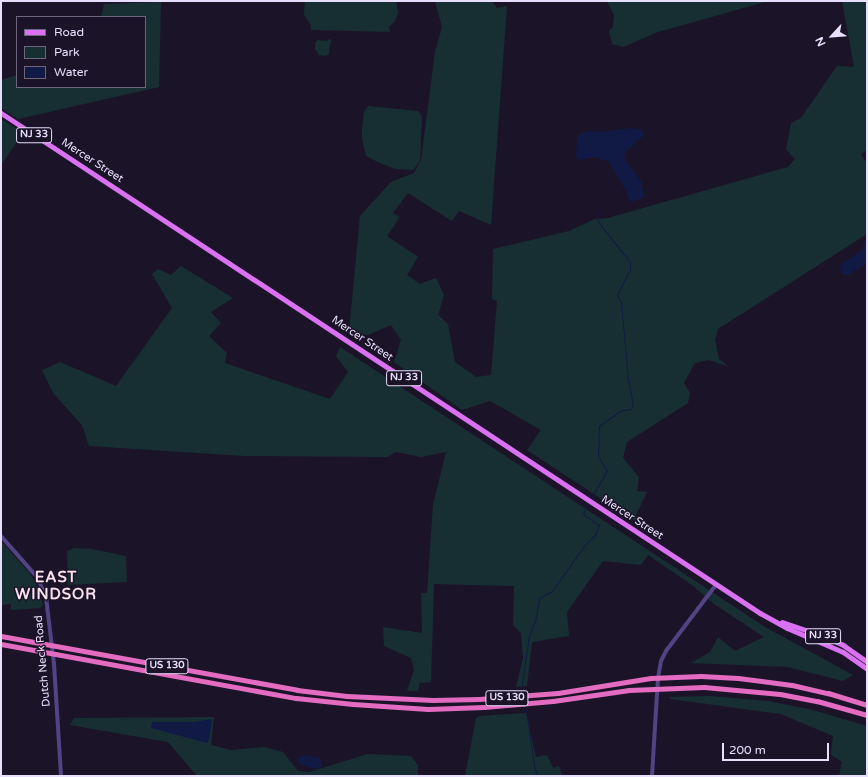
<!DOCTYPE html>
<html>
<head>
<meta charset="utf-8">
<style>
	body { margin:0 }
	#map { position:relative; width:868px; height:777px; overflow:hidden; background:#1b1429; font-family:"Varela Round",sans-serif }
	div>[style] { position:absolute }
	.green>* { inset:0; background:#172f33 }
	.water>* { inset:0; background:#111a45 }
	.stream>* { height:1px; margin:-0.5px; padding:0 0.5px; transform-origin:0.5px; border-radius:0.5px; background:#111a45 }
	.tertiary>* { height:4px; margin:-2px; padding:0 2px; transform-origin:2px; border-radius:2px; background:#524384 }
	.primary>* { height:5px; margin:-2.5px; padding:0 2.5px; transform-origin:2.5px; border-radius:2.5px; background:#d971f1 }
	.trunk>* { height:5px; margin:-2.5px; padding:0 2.5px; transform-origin:2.5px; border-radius:2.5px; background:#e46cc0 }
	span { translate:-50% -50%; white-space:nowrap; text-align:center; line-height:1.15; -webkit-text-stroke:3px #1b1429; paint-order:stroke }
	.shield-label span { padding:1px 3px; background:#1b1429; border:1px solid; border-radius:3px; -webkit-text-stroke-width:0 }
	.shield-label { font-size:10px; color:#e8dffc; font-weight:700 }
	.street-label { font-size:11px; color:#e8dffc }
	.district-label { font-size:15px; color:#fce1ed; font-weight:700; letter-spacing:1px }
	.frame { position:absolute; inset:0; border:2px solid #e8dffc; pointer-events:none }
	.legend { position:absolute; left:16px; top:16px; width:130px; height:72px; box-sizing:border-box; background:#1b1429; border:1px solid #6d657d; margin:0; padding:5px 7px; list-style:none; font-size:12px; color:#e8dffc }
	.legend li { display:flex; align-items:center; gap:8px; height:20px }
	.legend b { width:20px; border:1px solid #6d657d }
	.north { position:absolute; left:812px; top:16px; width:40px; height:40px; -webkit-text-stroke:3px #1b1429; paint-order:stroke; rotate:244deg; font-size:11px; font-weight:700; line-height:16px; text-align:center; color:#e8dffc }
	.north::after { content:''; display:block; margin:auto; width:14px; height:18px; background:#e8dffc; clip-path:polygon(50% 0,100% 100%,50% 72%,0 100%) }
	.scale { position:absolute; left:722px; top:743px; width:107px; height:18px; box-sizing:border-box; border:2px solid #e8dffc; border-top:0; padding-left:5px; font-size:12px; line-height:14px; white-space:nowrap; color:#e8dffc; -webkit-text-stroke:3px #1b1429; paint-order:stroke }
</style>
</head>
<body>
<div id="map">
	<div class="green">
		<div style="clip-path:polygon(305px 1px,396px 1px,398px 13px,395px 21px,389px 27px,390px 32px,311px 30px,311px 25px,304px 15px)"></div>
		<div style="clip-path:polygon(435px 1px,492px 1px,497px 8px,507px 6px,491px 225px,459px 211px,452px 221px,408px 193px,393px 213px,400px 217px,387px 236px,418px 257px,407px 275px,420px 284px,436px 278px,444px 295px,438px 315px,448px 324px,455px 362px,476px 377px,491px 375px,497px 301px,492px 299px,493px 249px,569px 231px,595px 219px,608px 218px,788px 167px,795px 159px,786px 149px,791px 123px,801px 118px,837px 66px,854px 67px,842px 1px,867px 1px,867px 150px,861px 154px,867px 164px,867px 234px,718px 329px,715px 340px,719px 359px,729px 367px,709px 360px,695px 363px,684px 383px,690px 393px,688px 403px,627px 442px,623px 458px,639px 477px,637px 491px,647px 492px,636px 515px,650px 531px,527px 450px,541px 430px,490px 401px,462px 410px,394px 362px,401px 340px,391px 325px,368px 335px,349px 332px,360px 216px,391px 182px,414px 173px,421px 160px,435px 52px,442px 27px)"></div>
		<div style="clip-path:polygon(607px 1px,765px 1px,765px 2px,658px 32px,623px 47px,612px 44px,609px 31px,613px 27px,614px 15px)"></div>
		<div style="clip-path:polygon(161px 2px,159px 87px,18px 119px,1px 108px,1px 80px,17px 75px,17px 87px,145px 87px,145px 17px,101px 17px,104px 4px)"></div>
		<div style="clip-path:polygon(329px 39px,332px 41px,330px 44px,329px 54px,326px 56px,319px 55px,315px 49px,315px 43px,317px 40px,327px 41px)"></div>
		<div style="clip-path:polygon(368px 106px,418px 111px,422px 116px,420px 161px,413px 170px,396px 169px,382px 164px,366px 156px,362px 139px,362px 129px,364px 112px)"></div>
		<div style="clip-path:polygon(1px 119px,23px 133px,1px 165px)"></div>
		<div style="clip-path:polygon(181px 266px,233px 298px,211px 312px,221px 323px,209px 336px,227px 353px,225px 363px,330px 399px,348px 372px,336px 356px,340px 347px,765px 627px,853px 675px,843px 681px,788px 667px,691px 663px,710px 652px,718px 637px,735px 651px,764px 637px,714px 604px,692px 585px,648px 555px,641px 565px,603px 561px,567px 612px,569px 636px,532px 642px,527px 686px,516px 687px,523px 658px,521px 633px,513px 625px,514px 586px,434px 584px,431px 682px,420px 683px,418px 691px,407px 691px,414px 670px,411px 658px,384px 646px,383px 627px,422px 633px,421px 593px,427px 593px,433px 505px,446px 452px,421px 457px,396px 452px,387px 457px,245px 456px,89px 446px,82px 425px,53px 393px,42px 370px,60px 362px,116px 386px,172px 308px,152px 274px,158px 269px,171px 275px)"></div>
		<div style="clip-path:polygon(1px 541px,31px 575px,36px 584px,43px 605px,40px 608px,11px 610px,11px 604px,1px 605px)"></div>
		<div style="clip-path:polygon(74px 548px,92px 549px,126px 556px,127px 582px,68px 585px,67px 551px)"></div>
		<div style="clip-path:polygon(710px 696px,768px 701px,813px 710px,867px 726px,867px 776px,839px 776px,842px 762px,831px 755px,833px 736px,781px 714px,671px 699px,669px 697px)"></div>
		<div style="clip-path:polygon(526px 713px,536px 757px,547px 755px,553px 768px,559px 766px,562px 776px,465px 776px,476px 718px,480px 716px)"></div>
		<div style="clip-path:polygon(214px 717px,211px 745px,231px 750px,264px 747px,283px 752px,298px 771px,309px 772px,368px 754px,411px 756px,418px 765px,418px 776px,197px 776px,168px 742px,70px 725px,74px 718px)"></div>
	</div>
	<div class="water">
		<div style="clip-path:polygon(630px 128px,642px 130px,644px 135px,626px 152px,624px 158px,641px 181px,644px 195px,643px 198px,632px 202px,629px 200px,626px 191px,609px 162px,596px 157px,578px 160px,576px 156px,577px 139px,579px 134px,589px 131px,605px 132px)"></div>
		<div style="clip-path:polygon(867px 240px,867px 263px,848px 275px,843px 275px,839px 266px,863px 249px,864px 242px)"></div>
		<div style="clip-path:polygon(210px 719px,212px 721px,209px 740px,207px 743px,151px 728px,152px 722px,195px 722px)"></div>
		<div style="clip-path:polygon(306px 755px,320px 758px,322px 765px,321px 767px,314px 769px,301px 765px,297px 761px,297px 758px)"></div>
	</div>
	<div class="stream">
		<div style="left:590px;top:500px;width:34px;rotate:-60deg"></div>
		<div style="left:607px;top:471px;width:17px;rotate:-121deg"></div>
		<div style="left:598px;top:456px;width:30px;rotate:-88deg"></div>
		<div style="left:599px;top:426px;width:28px;rotate:-35deg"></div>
		<div style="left:622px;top:410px;width:9px;rotate:-6deg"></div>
		<div style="left:631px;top:409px;width:4px;rotate:-63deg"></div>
		<div style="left:633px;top:405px;width:25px;rotate:-101deg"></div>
		<div style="left:628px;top:380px;width:79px;rotate:-95.1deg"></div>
		<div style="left:621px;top:301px;width:7px;rotate:-124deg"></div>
		<div style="left:617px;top:295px;width:28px;rotate:-63deg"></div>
		<div style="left:630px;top:270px;width:8px;rotate:-90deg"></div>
		<div style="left:630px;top:262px;width:50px;rotate:-128.5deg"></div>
		<div style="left:599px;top:223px;width:5px;rotate:-112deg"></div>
		<div style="left:597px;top:218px;width:6px;rotate:-81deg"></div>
		<div style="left:521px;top:690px;width:55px;rotate:-81.6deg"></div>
		<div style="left:529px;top:636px;width:19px;rotate:-69deg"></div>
		<div style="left:536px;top:618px;width:20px;rotate:-81deg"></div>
		<div style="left:539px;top:598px;width:15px;rotate:-28deg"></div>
		<div style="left:552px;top:591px;width:55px;rotate:-54.6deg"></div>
		<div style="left:584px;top:546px;width:16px;rotate:-45deg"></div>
		<div style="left:595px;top:535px;width:11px;rotate:-68deg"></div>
		<div style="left:599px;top:525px;width:19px;rotate:-145deg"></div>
		<div style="left:583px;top:514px;width:13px;rotate:-63deg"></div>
		<div style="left:526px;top:709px;width:57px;rotate:81.9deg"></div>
		<div style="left:534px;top:765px;width:11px;rotate:75deg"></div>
	</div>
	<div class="tertiary">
		<div style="left:1px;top:536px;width:55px;rotate:48.7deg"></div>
		<div style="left:37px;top:577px;width:22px;rotate:66deg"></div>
		<div style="left:46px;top:597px;width:67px;rotate:83.2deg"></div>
		<div style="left:54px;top:664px;width:112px;rotate:86.4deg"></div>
		<div style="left:652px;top:776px;width:98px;rotate:-86.5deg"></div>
		<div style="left:658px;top:678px;width:17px;rotate:-80deg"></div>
		<div style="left:661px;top:661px;width:11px;rotate:-63deg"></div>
		<div style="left:666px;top:651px;width:83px;rotate:-52.9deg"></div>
	</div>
	<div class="primary">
		<div style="left:1px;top:113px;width:909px;rotate:33.38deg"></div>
		<div style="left:760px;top:613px;width:31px;rotate:29deg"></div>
		<div style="left:787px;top:628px;width:61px;rotate:23.2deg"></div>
		<div style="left:843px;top:652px;width:29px;rotate:35deg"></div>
		<div style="left:782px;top:622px;width:46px;rotate:18.8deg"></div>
		<div style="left:826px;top:637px;width:19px;rotate:25deg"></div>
		<div style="left:843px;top:645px;width:29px;rotate:35deg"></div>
	</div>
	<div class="trunk">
		<div style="left:1px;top:636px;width:301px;rotate:10.3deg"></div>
		<div style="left:297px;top:690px;width:50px;rotate:6.8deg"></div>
		<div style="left:347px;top:696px;width:86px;rotate:2.7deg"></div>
		<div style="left:433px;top:700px;width:46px;rotate:-1.2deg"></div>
		<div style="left:479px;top:699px;width:79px;rotate:-4.3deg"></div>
		<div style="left:558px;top:693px;width:94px;rotate:-9.2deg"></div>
		<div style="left:651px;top:678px;width:50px;rotate:-2.3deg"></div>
		<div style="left:701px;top:676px;width:37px;rotate:3deg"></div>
		<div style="left:738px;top:678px;width:54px;rotate:7.4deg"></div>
		<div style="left:792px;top:685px;width:37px;rotate:13deg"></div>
		<div style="left:828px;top:693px;width:41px;rotate:17.1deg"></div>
		<div style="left:1px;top:644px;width:300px;rotate:10.4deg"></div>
		<div style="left:296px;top:698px;width:57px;rotate:6deg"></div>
		<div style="left:353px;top:704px;width:75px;rotate:3.8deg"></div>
		<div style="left:428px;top:709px;width:56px;rotate:-2deg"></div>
		<div style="left:484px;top:707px;width:69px;rotate:-5deg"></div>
		<div style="left:553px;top:701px;width:77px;rotate:-8.2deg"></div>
		<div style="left:629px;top:690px;width:75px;rotate:-2.3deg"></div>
		<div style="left:704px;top:687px;width:76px;rotate:5.3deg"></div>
		<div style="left:780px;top:694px;width:38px;rotate:11deg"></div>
		<div style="left:817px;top:701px;width:52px;rotate:15.6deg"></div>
	</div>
	<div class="shield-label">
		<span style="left:34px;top:135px">NJ 33</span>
		<span style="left:404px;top:378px">NJ 33</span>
		<span style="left:823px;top:636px">NJ 33</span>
		<span style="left:167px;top:666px">US 130</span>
		<span style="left:507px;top:698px">US 130</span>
	</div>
	<div class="street-label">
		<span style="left:92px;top:161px;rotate:33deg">Mercer Street</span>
		<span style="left:362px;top:339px;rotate:34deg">Mercer Street</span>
		<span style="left:632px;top:518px;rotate:33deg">Mercer Street</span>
		<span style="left:43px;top:661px;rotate:-95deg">Dutch Neck Road</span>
	</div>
	<div class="district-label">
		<span style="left:56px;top:586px">EAST<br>WINDSOR</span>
	</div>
	<div class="frame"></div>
	<ul class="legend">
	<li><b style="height:5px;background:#d971f1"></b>Road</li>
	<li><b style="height:11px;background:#172f33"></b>Park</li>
	<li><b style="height:11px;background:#111a45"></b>Water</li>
	</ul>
	<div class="north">N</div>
	<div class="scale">200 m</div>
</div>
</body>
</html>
